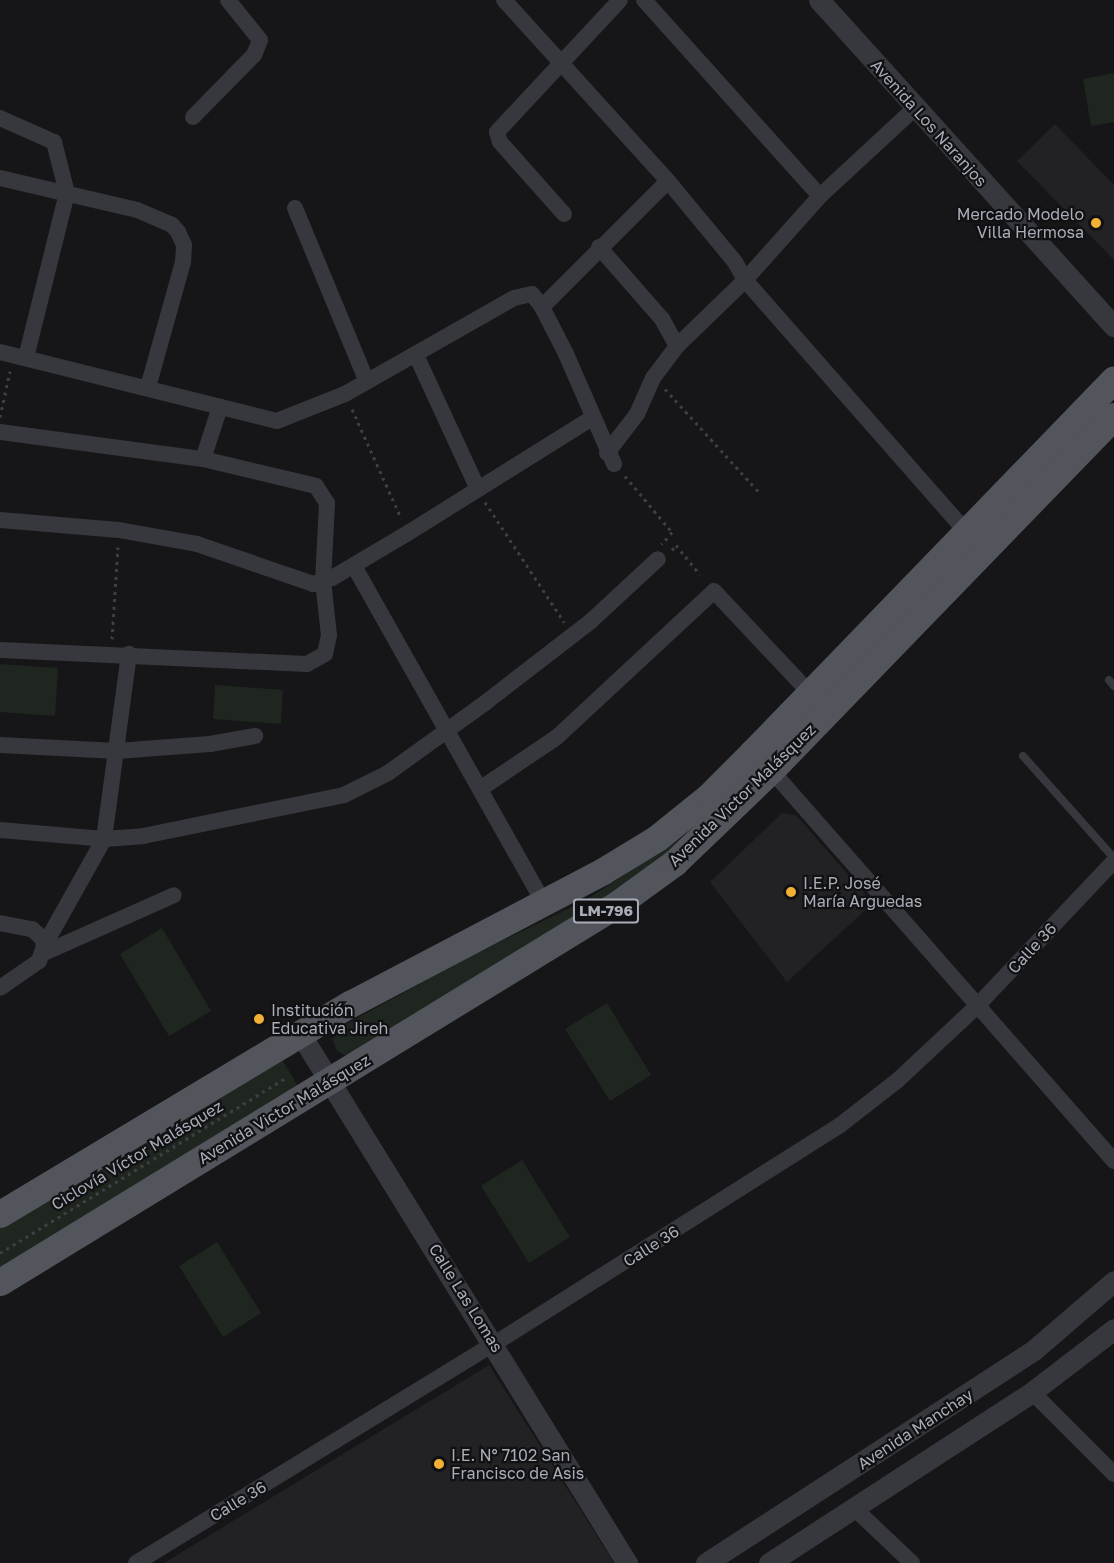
<!DOCTYPE html>
<html>
<head>
<meta charset="utf-8">
<style>
	body { margin:0 }
	#map { position:relative; width:1114px; height:1563px; overflow:hidden; background:#161618; font-family:"Golos Text",sans-serif }
	div>[style] { position:absolute }
	.built>* { inset:0; background:#222225 }
	.green>* { inset:0; background:#1e261f }
	.path>* { height:3px; margin-top:-1.5px; transform-origin:0; background:repeating-linear-gradient(90deg,#3d3f44 0 3px,transparent 0 7.5px) }
	.service>* { height:8px; margin:-4px; padding:0 4px; transform-origin:4px; border-radius:4px; background:#37383d }
	.minor>* { height:16px; margin:-8px; padding:0 8px; transform-origin:8px; border-radius:8px; background:#37383d }
	.tertiary>* { height:21px; margin:-10.5px; padding:0 10.5px; transform-origin:10.5px; border-radius:10.5px; background:#37383d }
	.primary>* { height:27px; margin:-13.5px; padding:0 13.5px; transform-origin:13.5px; border-radius:13.5px; background:#53555c }
	.dots>* { width:16px; height:16px; translate:-50% -50%; box-sizing:border-box; border:3px solid #111113; border-radius:50% }
	span { translate:-50% -50%; white-space:nowrap; text-align:center; line-height:1.15; -webkit-text-stroke:4.5px #111113; paint-order:stroke }
	.shield-label span { padding:2px 4px; background:#111113; border:2px solid; border-radius:4px; -webkit-text-stroke-width:0 }
	.shield-label { font-size:15px; color:#a8adb8; font-weight:700 }
	.street-label { font-size:16px; color:#a8adb8 }
	.poi-label { font-size:16px; color:#a8adb8 }
	.right { translate:-100% -50%; text-align:right }
	.left { translate:0 -50%; text-align:left }
</style>
</head>
<body>
<div id="map">
	<div class="built">
		<div style="clip-path:polygon(1055px 124px,1114px 185px,1114px 260px,1017px 161px)"></div>
		<div style="clip-path:polygon(782px 813px,796px 815px,873px 903px,787px 982px,710px 882px)"></div>
		<div style="clip-path:polygon(489px 1365px,614px 1563px,164px 1563px)"></div>
	</div>
	<div class="green">
		<div style="clip-path:polygon(1114px 73px,1114px 122px,1091px 126px,1083px 79px)"></div>
		<div style="clip-path:polygon(0 664px,58px 668px,55px 716px,0 712px)"></div>
		<div style="clip-path:polygon(215px 685px,283px 690px,281px 724px,213px 719px)"></div>
		<div style="clip-path:polygon(700px 825px,663px 862px,347px 1056px,337px 1051px,330px 1033px,469px 957px,586px 900px)"></div>
		<div style="clip-path:polygon(162px 928px,211px 1011px,169px 1036px,120px 954px)"></div>
		<div style="clip-path:polygon(607px 1003px,651px 1075px,610px 1101px,565px 1029px)"></div>
		<div style="clip-path:polygon(283px 1061px,299px 1088px,0 1268px,0 1225px)"></div>
		<div style="clip-path:polygon(522px 1160px,570px 1237px,529px 1263px,481px 1186px)"></div>
		<div style="clip-path:polygon(217px 1242px,261px 1313px,223px 1337px,179px 1266px)"></div>
	</div>
	<div class="path">
		<div style="left:665px;top:389px;width:138px;rotate:47.6deg"></div>
		<div style="left:352px;top:409px;width:120px;rotate:65.8deg"></div>
		<div style="left:0;top:417px;width:47px;rotate:-77.7deg"></div>
		<div style="left:625px;top:476px;width:73px;rotate:50deg"></div>
		<div style="left:672px;top:532px;width:16px;rotate:130deg"></div>
		<div style="left:485px;top:502px;width:144px;rotate:56.6deg"></div>
		<div style="left:672px;top:550px;width:6px;rotate:-51deg"></div>
		<div style="left:676px;top:545px;width:38px;rotate:51deg"></div>
		<div style="left:112px;top:639px;width:92px;rotate:-86.3deg"></div>
		<div style="left:0;top:1253px;width:335px;rotate:-31.5deg"></div>
	</div>
	<div class="service">
		<div style="left:1109px;top:680px;width:8px;rotate:50deg"></div>
		<div style="left:1023px;top:756px;width:137px;rotate:48.3deg"></div>
	</div>
	<div class="minor">
		<div style="left:504px;top:0;width:244px;rotate:47.8deg"></div>
		<div style="left:668px;top:181px;width:105px;rotate:50.4deg"></div>
		<div style="left:735px;top:262px;width:21px;rotate:61deg"></div>
		<div style="left:745px;top:280px;width:333px;rotate:48.7deg"></div>
		<div style="left:644px;top:0;width:263px;rotate:48.1deg"></div>
		<div style="left:193px;top:117px;width:87px;rotate:-45.5deg"></div>
		<div style="left:254px;top:55px;width:16px;rotate:-68deg"></div>
		<div style="left:260px;top:40px;width:51px;rotate:-128.7deg"></div>
		<div style="left:0;top:118px;width:59px;rotate:24deg"></div>
		<div style="left:54px;top:142px;width:53px;rotate:75.7deg"></div>
		<div style="left:67px;top:193px;width:170px;rotate:104deg"></div>
		<div style="left:0;top:178px;width:141px;rotate:13.1deg"></div>
		<div style="left:137px;top:210px;width:38px;rotate:23deg"></div>
		<div style="left:172px;top:225px;width:9px;rotate:49deg"></div>
		<div style="left:178px;top:232px;width:14px;rotate:65deg"></div>
		<div style="left:184px;top:245px;width:17px;rotate:93deg"></div>
		<div style="left:183px;top:262px;width:130px;rotate:105.6deg"></div>
		<div style="left:295px;top:208px;width:188px;rotate:67.5deg"></div>
		<div style="left:564px;top:214px;width:96px;rotate:-131.6deg"></div>
		<div style="left:500px;top:142px;width:10px;rotate:-107deg"></div>
		<div style="left:497px;top:132px;width:180px;rotate:-47deg"></div>
		<div style="left:599px;top:247px;width:96px;rotate:48.8deg"></div>
		<div style="left:662px;top:319px;width:31px;rotate:61deg"></div>
		<div style="left:542px;top:307px;width:178px;rotate:-45deg"></div>
		<div style="left:0;top:352px;width:285px;rotate:14deg"></div>
		<div style="left:277px;top:421px;width:73px;rotate:-21.7deg"></div>
		<div style="left:345px;top:394px;width:194px;rotate:-29.6deg"></div>
		<div style="left:514px;top:298px;width:18px;rotate:-13deg"></div>
		<div style="left:532px;top:294px;width:16px;rotate:52deg"></div>
		<div style="left:542px;top:307px;width:53px;rotate:62.9deg"></div>
		<div style="left:566px;top:354px;width:120px;rotate:66.4deg"></div>
		<div style="left:416px;top:355px;width:148px;rotate:65.2deg"></div>
		<div style="left:0;top:432px;width:205px;rotate:7.6deg"></div>
		<div style="left:203px;top:459px;width:116px;rotate:13.4deg"></div>
		<div style="left:316px;top:486px;width:20px;rotate:57deg"></div>
		<div style="left:327px;top:503px;width:78px;rotate:92.9deg"></div>
		<div style="left:323px;top:581px;width:54px;rotate:83.7deg"></div>
		<div style="left:329px;top:635px;width:19px;rotate:102deg"></div>
		<div style="left:325px;top:654px;width:21px;rotate:151deg"></div>
		<div style="left:307px;top:664px;width:307px;rotate:-177.4deg"></div>
		<div style="left:607px;top:453px;width:49px;rotate:-52.4deg"></div>
		<div style="left:637px;top:414px;width:39px;rotate:-66deg"></div>
		<div style="left:653px;top:378px;width:40px;rotate:-53deg"></div>
		<div style="left:677px;top:346px;width:95px;rotate:-44.1deg"></div>
		<div style="left:745px;top:280px;width:113px;rotate:-48.2deg"></div>
		<div style="left:820px;top:196px;width:129px;rotate:-42.8deg"></div>
		<div style="left:203px;top:459px;width:55px;rotate:-71.9deg"></div>
		<div style="left:0;top:520px;width:119px;rotate:4.8deg"></div>
		<div style="left:119px;top:530px;width:79px;rotate:10.2deg"></div>
		<div style="left:197px;top:544px;width:123px;rotate:19deg"></div>
		<div style="left:313px;top:584px;width:20px;rotate:-18deg"></div>
		<div style="left:332px;top:578px;width:88px;rotate:-30.6deg"></div>
		<div style="left:408px;top:533px;width:217px;rotate:-32deg"></div>
		<div style="left:354px;top:566px;width:387px;rotate:60.6deg"></div>
		<div style="left:0;top:745px;width:117px;rotate:2.9deg"></div>
		<div style="left:117px;top:751px;width:93px;rotate:-4.3deg"></div>
		<div style="left:210px;top:744px;width:46px;rotate:-10.1deg"></div>
		<div style="left:771px;top:770px;width:520px;rotate:48.74deg"></div>
		<div style="left:480px;top:789px;width:93px;rotate:-34deg"></div>
		<div style="left:557px;top:737px;width:214px;rotate:-42.9deg"></div>
		<div style="left:714px;top:591px;width:139px;rotate:46.8deg"></div>
		<div style="left:0;top:830px;width:104px;rotate:4.9deg"></div>
		<div style="left:104px;top:839px;width:39px;rotate:-4deg"></div>
		<div style="left:143px;top:836px;width:205px;rotate:-11.5deg"></div>
		<div style="left:344px;top:795px;width:49px;rotate:-26.6deg"></div>
		<div style="left:388px;top:773px;width:120px;rotate:-35.8deg"></div>
		<div style="left:485px;top:703px;width:134px;rotate:-37.7deg"></div>
		<div style="left:591px;top:621px;width:91px;rotate:-42.8deg"></div>
		<div style="left:0;top:923px;width:33px;rotate:11deg"></div>
		<div style="left:32px;top:929px;width:13px;rotate:42deg"></div>
		<div style="left:42px;top:938px;width:8px;rotate:76deg"></div>
		<div style="left:44px;top:946px;width:16px;rotate:108deg"></div>
		<div style="left:39px;top:961px;width:47px;rotate:145.3deg"></div>
		<div style="left:44px;top:946px;width:123px;rotate:-60.7deg"></div>
		<div style="left:104px;top:839px;width:187px;rotate:-82.3deg"></div>
		<div style="left:44px;top:953px;width:142px;rotate:-24deg"></div>
		<div style="left:1032px;top:1392px;width:116px;rotate:45deg"></div>
		<div style="left:854px;top:1508px;width:80px;rotate:43.5deg"></div>
		<div style="left:136px;top:1563px;width:420px;rotate:-31.5deg"></div>
		<div style="left:494px;top:1344px;width:408px;rotate:-32.3deg"></div>
		<div style="left:839px;top:1126px;width:75px;rotate:-37.9deg"></div>
		<div style="left:898px;top:1080px;width:108px;rotate:-43.1deg"></div>
		<div style="left:977px;top:1006px;width:199px;rotate:-46.6deg"></div>
	</div>
	<div class="tertiary">
		<div style="left:819px;top:0;width:440px;rotate:47.9deg"></div>
		<div style="left:301px;top:1035px;width:621px;rotate:58.31deg"></div>
		<div style="left:706px;top:1563px;width:392px;rotate:-33deg"></div>
		<div style="left:1035px;top:1349px;width:104px;rotate:-40.7deg"></div>
		<div style="left:769px;top:1563px;width:314px;rotate:-33deg"></div>
		<div style="left:1032px;top:1392px;width:103px;rotate:-37.5deg"></div>
	</div>
	<div class="primary">
		<div style="left:0;top:1214px;width:408px;rotate:-31deg"></div>
		<div style="left:350px;top:1004px;width:286px;rotate:-27.7deg"></div>
		<div style="left:603px;top:871px;width:63px;rotate:-31.4deg"></div>
		<div style="left:657px;top:838px;width:67px;rotate:-38.9deg"></div>
		<div style="left:709px;top:796px;width:61px;rotate:-45deg"></div>
		<div style="left:752px;top:753px;width:520px;rotate:-45.93deg"></div>
		<div style="left:0;top:1282px;width:722px;rotate:-31.47deg"></div>
		<div style="left:616px;top:905px;width:72px;rotate:-35.9deg"></div>
		<div style="left:674px;top:863px;width:134px;rotate:-43.8deg"></div>
		<div style="left:771px;top:770px;width:493px;rotate:-45.9deg"></div>
	</div>
	<div class="dots">
		<div style="left:1096px;top:223px;background:#f2b134"></div>
		<div style="left:791px;top:892px;background:#f2b134"></div>
		<div style="left:259px;top:1019px;background:#f2b134"></div>
		<div style="left:439px;top:1464px;background:#f2b134"></div>
	</div>
	<div class="shield-label">
		<span style="left:606px;top:911px">LM-796</span>
	</div>
	<div class="street-label">
		<span style="left:929px;top:123px;rotate:48deg">Avenida Los Naranjos</span>
		<span style="left:742px;top:795px;rotate:-44deg">Avenida Victor Malásquez</span>
		<span style="left:1032px;top:948px;rotate:-47deg">Calle 36</span>
		<span style="left:284px;top:1109px;rotate:-31deg">Avenida Victor Malásquez</span>
		<span style="left:137px;top:1155px;rotate:-31deg">Ciclovía Víctor Malásquez</span>
		<span style="left:651px;top:1246px;rotate:-32deg">Calle 36</span>
		<span style="left:466px;top:1298px;rotate:58deg">Calle Las Lomas</span>
		<span style="left:915px;top:1429px;rotate:-33deg">Avenida Manchay</span>
		<span style="left:238px;top:1501px;rotate:-31deg">Calle 36</span>
	</div>
	<div class="poi-label">
		<span class="right" style="left:1084px;top:223px">Mercado Modelo<br>Villa Hermosa</span>
		<span class="left" style="left:803px;top:892px">I.E.P. José<br>María Arguedas</span>
		<span class="left" style="left:271px;top:1019px">Institución<br>Educativa Jireh</span>
		<span class="left" style="left:451px;top:1464px">I.E. N° 7102 San<br>Francisco de Asis</span>
	</div>
</div>
</body>
</html>
